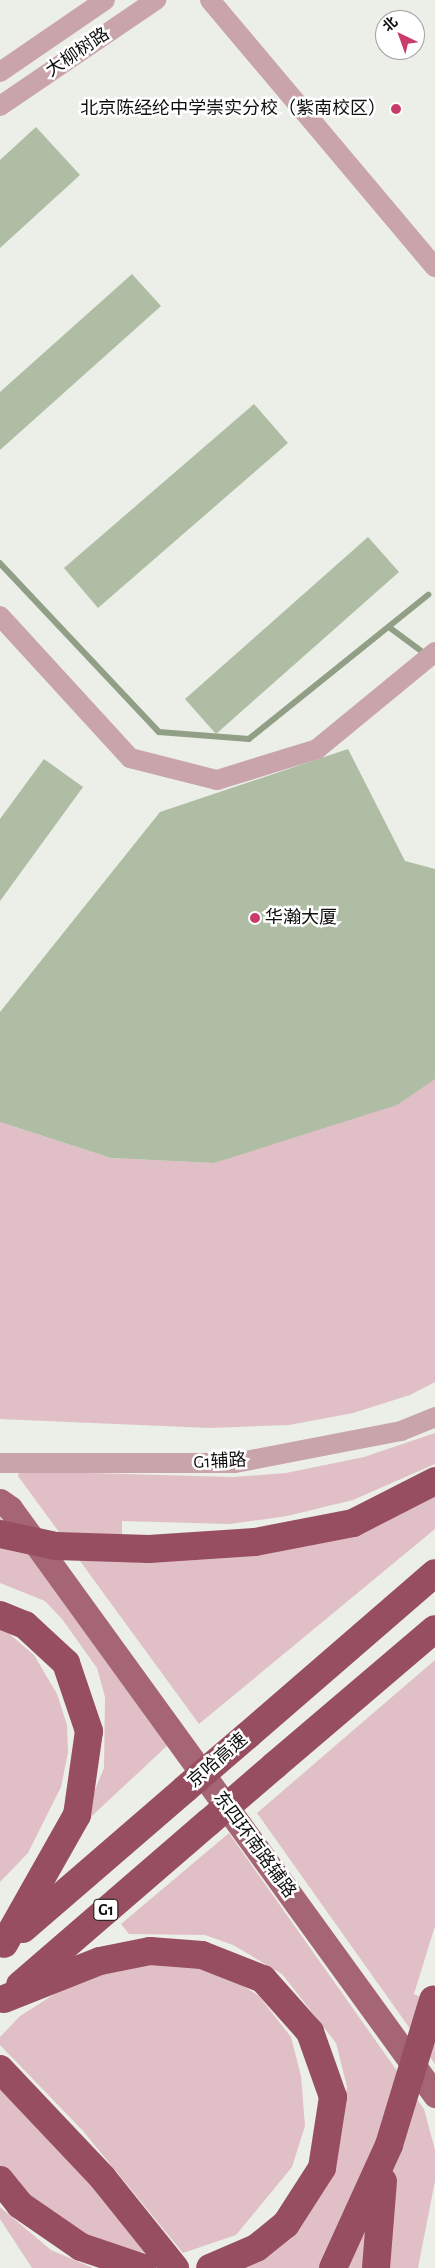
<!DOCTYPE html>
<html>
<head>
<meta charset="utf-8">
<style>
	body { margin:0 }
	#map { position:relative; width:435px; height:2268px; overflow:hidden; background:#ebefe7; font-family:"Alegreya Sans","Noto Sans SC",sans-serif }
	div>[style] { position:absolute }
	.green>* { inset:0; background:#e0c0c6 }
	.stream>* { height:5.5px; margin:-2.75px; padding:0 2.75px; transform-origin:2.75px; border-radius:2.75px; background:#919f86 }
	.building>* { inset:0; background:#aebda3 }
	.minor>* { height:20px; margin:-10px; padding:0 10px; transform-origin:10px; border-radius:10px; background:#c9a4ab }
	.major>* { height:25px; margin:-12.5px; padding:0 12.5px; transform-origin:12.5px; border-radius:12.5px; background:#a66574 }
	.highway>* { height:28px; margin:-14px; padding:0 14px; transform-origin:14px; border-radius:14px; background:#974e61 }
	.highway-bridge>* { height:28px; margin:-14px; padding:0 14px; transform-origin:14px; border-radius:14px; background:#974e61 }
	.dots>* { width:14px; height:14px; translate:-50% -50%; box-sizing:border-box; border:2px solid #fff; border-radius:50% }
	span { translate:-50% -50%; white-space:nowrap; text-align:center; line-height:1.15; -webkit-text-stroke:5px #fff; paint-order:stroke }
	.shield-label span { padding:1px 4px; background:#fff; border:1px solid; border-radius:4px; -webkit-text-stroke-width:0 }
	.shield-label { font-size:16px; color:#0f100e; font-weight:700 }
	.street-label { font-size:18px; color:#0f100e }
	.poi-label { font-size:18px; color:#0f100e }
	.right { translate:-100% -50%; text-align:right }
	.left { translate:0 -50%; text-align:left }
	.north { position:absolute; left:375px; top:10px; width:50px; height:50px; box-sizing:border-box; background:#fff; border:1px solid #9f9f9f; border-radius:50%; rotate:318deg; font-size:14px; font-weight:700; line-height:20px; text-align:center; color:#0f100e }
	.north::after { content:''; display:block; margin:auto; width:18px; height:22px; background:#c93c6a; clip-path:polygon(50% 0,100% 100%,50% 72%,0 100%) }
</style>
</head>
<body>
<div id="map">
	<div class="green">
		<div style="clip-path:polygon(435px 1079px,435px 1382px,410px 1395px,353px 1413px,289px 1425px,209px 1428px,0 1419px,0 1122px,111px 1158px,214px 1163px)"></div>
		<div style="clip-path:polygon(435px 1433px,435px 1464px,353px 1500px,287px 1516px,230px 1524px,122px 1521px,122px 1555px,435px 1496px,435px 1529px,199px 1724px,18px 1476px,19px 1471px,233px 1477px,286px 1473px,364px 1457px)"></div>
		<div style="clip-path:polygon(0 1514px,168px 1745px,79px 1828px,104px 1768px,105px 1697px,97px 1668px,62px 1619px,45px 1601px,0 1583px)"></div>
		<div style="clip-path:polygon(0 1626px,34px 1655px,57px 1694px,67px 1725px,68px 1752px,61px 1787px,28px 1853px,0 1882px)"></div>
		<div style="clip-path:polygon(435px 1660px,435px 1926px,414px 1994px,435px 2005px,435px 2064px,257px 1813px)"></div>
		<div style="clip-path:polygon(229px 1833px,424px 2109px,435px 2150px,435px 2181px,418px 2268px,237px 2268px,341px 2133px,347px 2087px,336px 2043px,282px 1974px,233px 1945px,205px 1935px,129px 1934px,121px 1924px)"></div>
		<div style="clip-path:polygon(157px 1962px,218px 1970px,259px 1996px,291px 2037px,301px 2076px,305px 2126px,292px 2167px,236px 2235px,183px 2253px,83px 2131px,0 2045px,0 2037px,20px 2016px,53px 1995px,101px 1972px)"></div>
		<div style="clip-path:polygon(0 2087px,64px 2150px,145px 2253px,94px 2241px,30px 2200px,6px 2173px,0 2166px)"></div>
		<div style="clip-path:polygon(0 2207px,51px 2250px,93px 2268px,32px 2268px,0 2219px)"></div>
	</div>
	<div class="stream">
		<div style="left:0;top:563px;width:232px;rotate:46.7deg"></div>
		<div style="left:159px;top:732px;width:90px;rotate:4.4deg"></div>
		<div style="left:249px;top:739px;width:230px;rotate:-38.8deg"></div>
		<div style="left:389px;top:627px;width:47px;rotate:36.4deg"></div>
	</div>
	<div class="building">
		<div style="clip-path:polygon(36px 127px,80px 175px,0 248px,0 160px)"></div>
		<div style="clip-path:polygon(132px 274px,161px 306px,0 450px,0 392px)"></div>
		<div style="clip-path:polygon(254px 404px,288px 443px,98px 608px,64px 568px)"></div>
		<div style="clip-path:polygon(368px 537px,399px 572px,216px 734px,185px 699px)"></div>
		<div style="clip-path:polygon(348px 749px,405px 861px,435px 869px,435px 1079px,397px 1105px,214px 1163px,111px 1158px,0 1122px,0 1012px,160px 812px)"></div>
		<div style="clip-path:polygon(44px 759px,83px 787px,0 901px,0 819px)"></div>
	</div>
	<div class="minor">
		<div style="left:210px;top:0;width:349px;rotate:49.9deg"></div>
		<div style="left:0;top:72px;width:127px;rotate:-34.4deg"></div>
		<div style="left:0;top:106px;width:189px;rotate:-34.2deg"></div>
		<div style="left:0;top:616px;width:193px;rotate:47.5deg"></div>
		<div style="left:130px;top:758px;width:90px;rotate:14.2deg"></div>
		<div style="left:217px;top:780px;width:105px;rotate:-17.2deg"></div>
		<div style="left:317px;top:749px;width:153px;rotate:-39.4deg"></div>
		<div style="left:0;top:1463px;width:235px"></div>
		<div style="left:235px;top:1463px;width:169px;rotate:-10.9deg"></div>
		<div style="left:401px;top:1431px;width:37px;rotate:-22deg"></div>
	</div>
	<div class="major">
		<div style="left:0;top:1501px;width:12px;rotate:35deg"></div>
		<div style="left:10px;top:1508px;width:725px;rotate:54.09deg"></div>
	</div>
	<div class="highway">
		<div style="left:56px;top:1546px;width:93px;rotate:1.8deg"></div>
		<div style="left:149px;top:1549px;width:106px;rotate:-3.8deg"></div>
		<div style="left:255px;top:1542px;width:100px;rotate:-11deg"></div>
		<div style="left:353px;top:1523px;width:92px;rotate:-27.1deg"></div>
		<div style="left:0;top:1615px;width:27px;rotate:22deg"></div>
		<div style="left:25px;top:1625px;width:56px;rotate:42.8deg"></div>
		<div style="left:66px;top:1663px;width:72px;rotate:71.3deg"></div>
		<div style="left:89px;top:1731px;width:85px;rotate:98.1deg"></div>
		<div style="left:77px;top:1815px;width:148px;rotate:119.5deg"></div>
		<div style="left:248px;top:1735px;width:247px;rotate:-40.9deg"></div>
		<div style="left:274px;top:1766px;width:211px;rotate:-40.4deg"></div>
		<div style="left:23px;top:1929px;width:214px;rotate:-40.8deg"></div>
		<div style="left:20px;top:1985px;width:250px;rotate:-40.8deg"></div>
		<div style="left:4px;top:1999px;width:103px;rotate:-21.6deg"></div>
		<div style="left:100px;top:1961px;width:51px;rotate:-11.3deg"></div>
		<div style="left:150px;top:1951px;width:52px;rotate:4.4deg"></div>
		<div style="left:202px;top:1955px;width:66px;rotate:21.5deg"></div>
		<div style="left:263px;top:1979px;width:71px;rotate:48.4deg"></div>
		<div style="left:310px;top:2032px;width:69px;rotate:70.5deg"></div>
		<div style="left:333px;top:2097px;width:72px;rotate:98.8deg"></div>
		<div style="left:322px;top:2168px;width:67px;rotate:122.7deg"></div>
		<div style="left:286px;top:2224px;width:38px;rotate:141deg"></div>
		<div style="left:256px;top:2248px;width:50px;rotate:156.5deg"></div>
		<div style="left:0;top:2069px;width:149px;rotate:46.6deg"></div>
		<div style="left:102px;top:2177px;width:117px;rotate:51.3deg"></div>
		<div style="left:0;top:2180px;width:32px;rotate:51deg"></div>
		<div style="left:20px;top:2205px;width:74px;rotate:34.5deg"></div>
		<div style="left:81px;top:2247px;width:65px;rotate:18.7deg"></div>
		<div style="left:333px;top:2268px;width:135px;rotate:-65.5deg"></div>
		<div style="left:376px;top:2268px;width:87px;rotate:-85.4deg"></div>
	</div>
	<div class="highway-bridge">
		<div style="left:0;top:1534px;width:57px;rotate:12.1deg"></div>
		<div style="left:185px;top:1789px;width:83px;rotate:-40.6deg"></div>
		<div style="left:209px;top:1822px;width:86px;rotate:-40.7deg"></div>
		<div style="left:389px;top:2145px;width:152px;rotate:-73.1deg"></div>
	</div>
	<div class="dots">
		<div style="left:396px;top:109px;background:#c93c6a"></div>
		<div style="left:255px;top:918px;background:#c93c6a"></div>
	</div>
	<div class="shield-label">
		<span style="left:106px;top:1910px">G1</span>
	</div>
	<div class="street-label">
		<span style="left:78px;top:53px;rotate:-34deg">大柳树路</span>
		<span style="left:220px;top:1462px;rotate:-3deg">G1辅路</span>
		<span style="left:218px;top:1761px;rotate:-41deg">京哈高速</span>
		<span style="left:254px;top:1845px;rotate:54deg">东四环南路辅路</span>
	</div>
	<div class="poi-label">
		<span class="right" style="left:386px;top:109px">北京陈经纶中学崇实分校（紫南校区）</span>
		<span class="left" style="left:265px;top:918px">华瀚大厦</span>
	</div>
	<div class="north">北</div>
</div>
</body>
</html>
